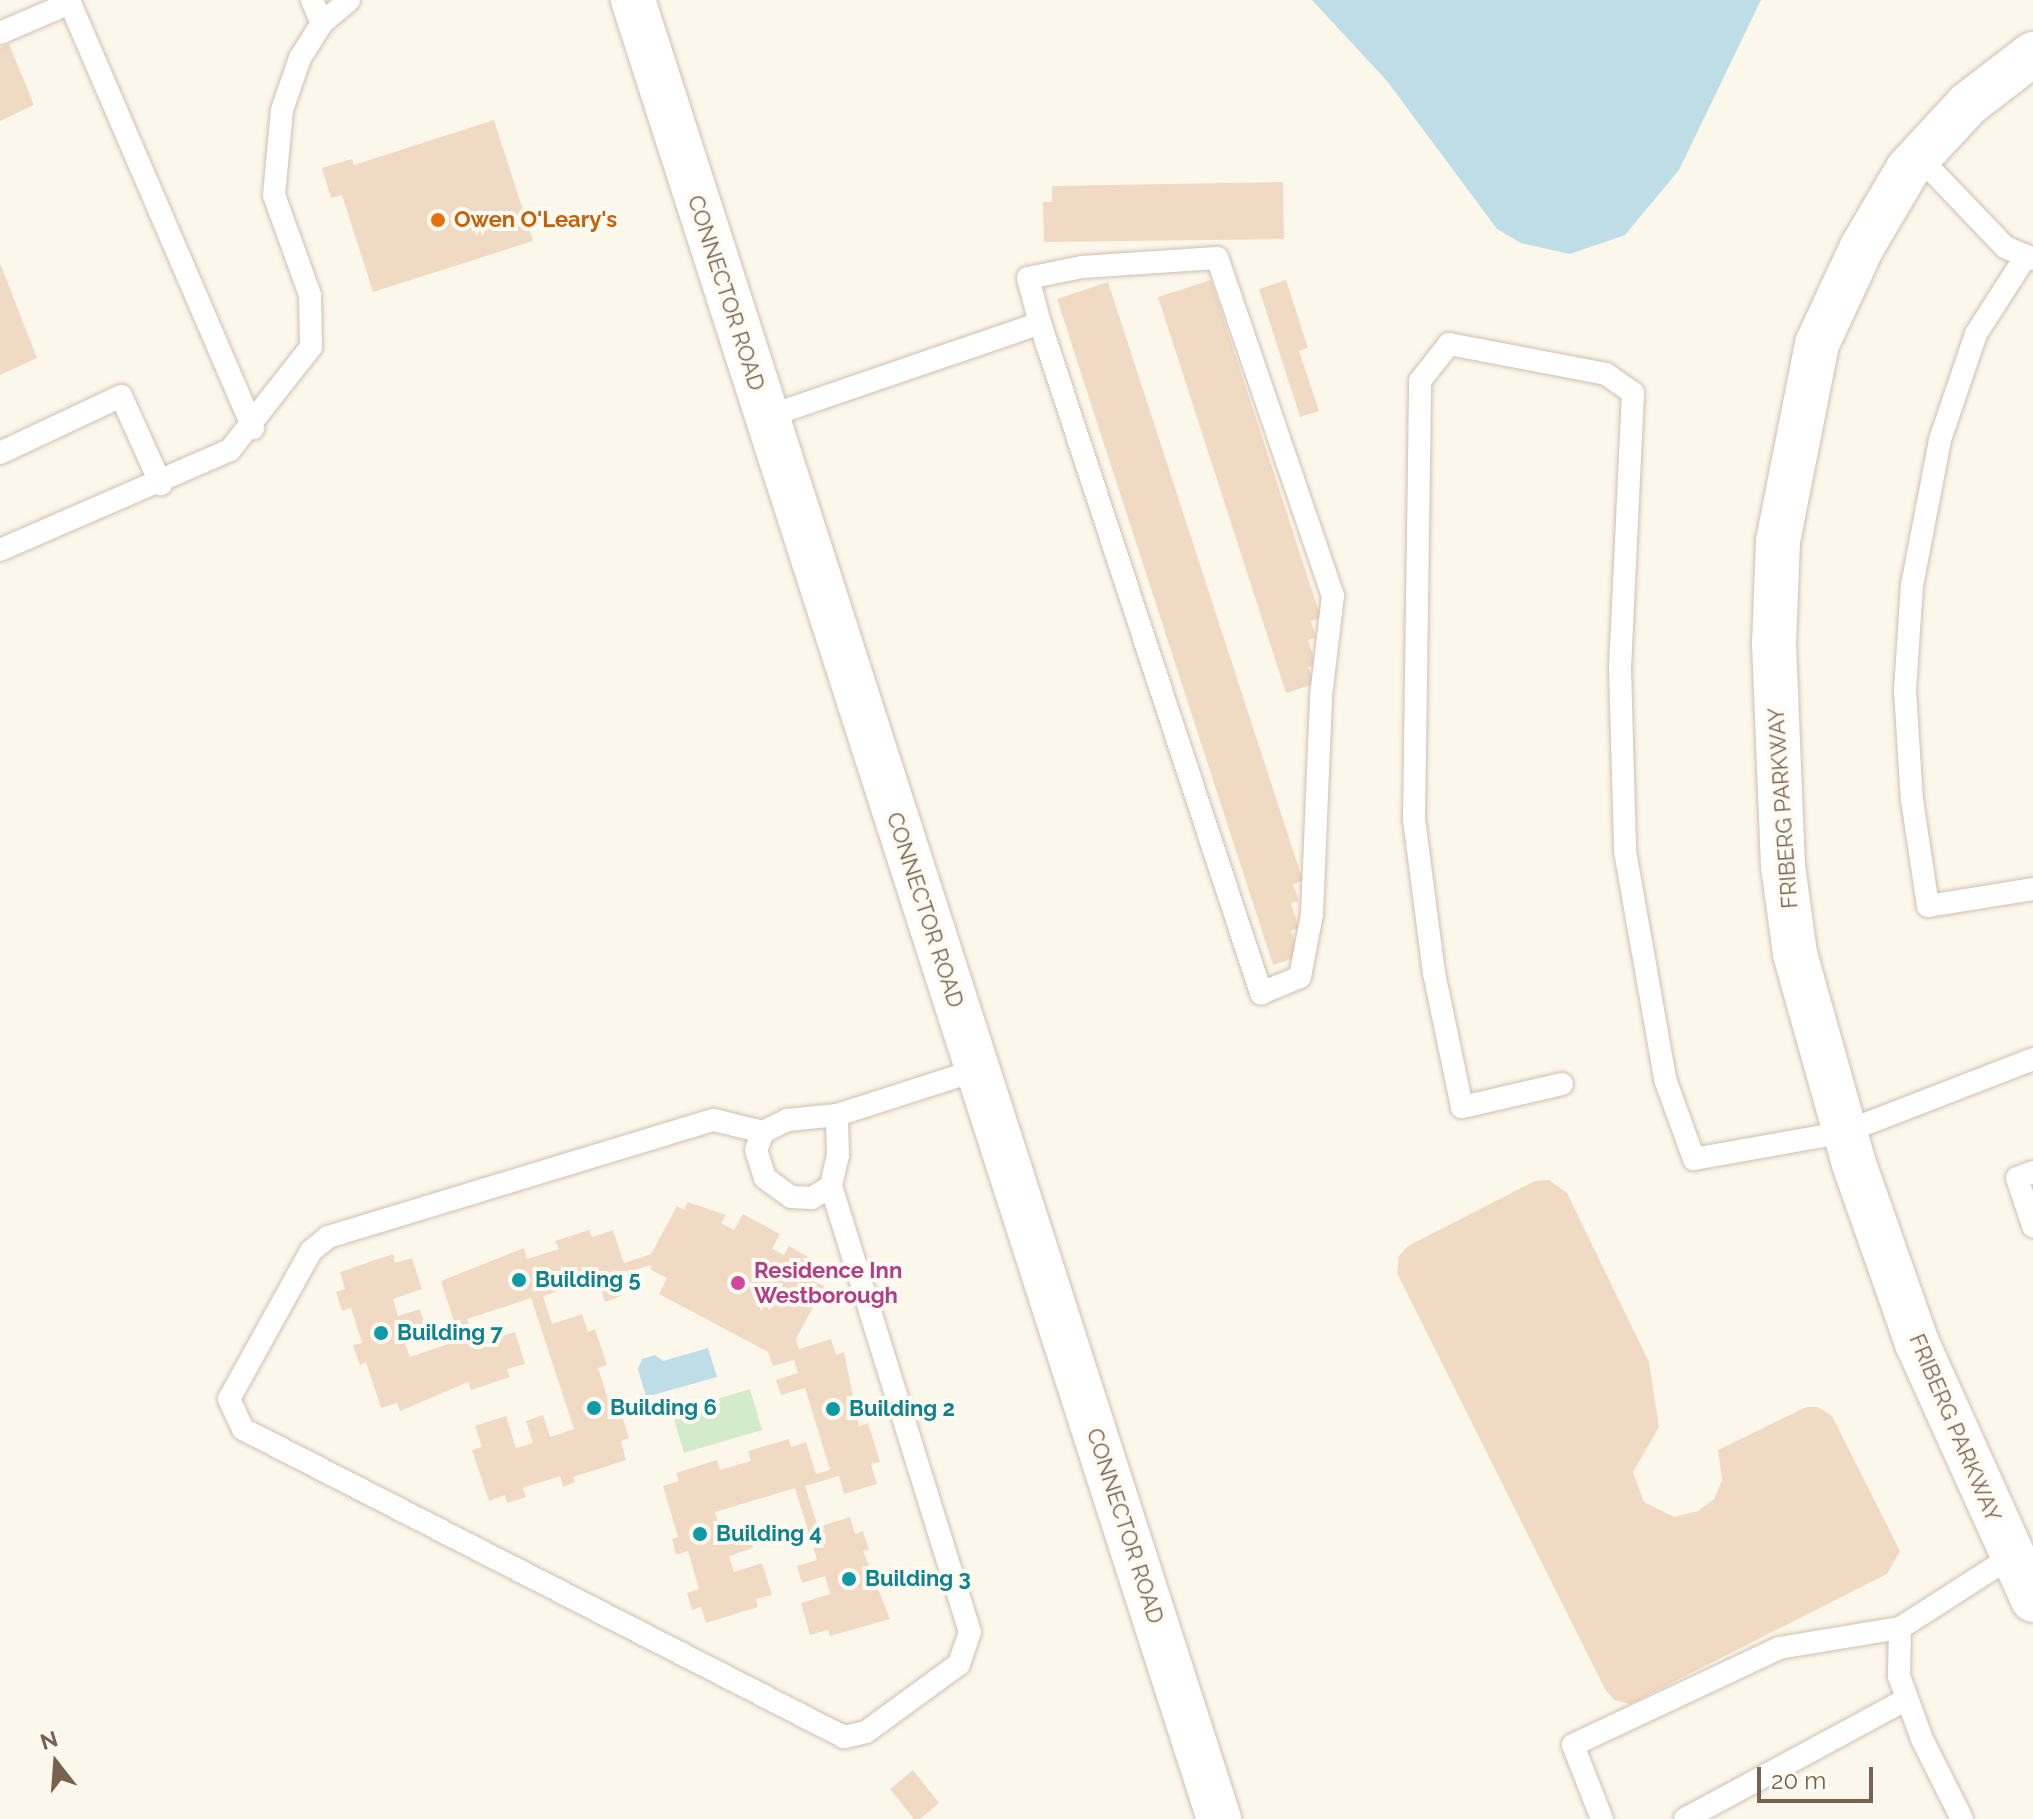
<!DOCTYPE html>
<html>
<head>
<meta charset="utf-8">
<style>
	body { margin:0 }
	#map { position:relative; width:2033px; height:1819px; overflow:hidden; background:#fcf7eb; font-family:Raleway,sans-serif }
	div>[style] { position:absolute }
	.green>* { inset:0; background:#d3ebc9 }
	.water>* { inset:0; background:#bfdde6 }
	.building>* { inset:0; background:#f1dac3 }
	.roads { filter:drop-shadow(0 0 2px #cfc0b0) drop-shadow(0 0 2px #cfc0b0) }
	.lane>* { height:22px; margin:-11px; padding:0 11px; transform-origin:11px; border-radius:11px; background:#fff }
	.street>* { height:44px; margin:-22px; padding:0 22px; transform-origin:22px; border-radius:22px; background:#fff }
	.secondary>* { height:44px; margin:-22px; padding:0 22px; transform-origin:22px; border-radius:22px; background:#fff }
	.dots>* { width:22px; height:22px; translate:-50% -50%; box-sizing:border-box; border:4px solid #fffbf2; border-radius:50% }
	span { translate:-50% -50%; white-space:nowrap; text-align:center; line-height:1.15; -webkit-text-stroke:8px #fffbf2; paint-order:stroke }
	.food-label { font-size:22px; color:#c56008; font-weight:700 }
	.left { translate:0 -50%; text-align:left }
	.street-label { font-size:22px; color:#78614e }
	.hotel-label { font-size:22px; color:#b23c85; font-weight:700 }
	.culture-label { font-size:22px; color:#0d838f; font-weight:700 }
	.north { position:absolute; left:16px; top:1723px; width:80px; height:80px; -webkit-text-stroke:6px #fffbf2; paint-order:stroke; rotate:343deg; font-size:22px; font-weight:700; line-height:32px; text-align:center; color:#78614e }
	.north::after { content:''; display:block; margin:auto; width:28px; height:36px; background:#78614e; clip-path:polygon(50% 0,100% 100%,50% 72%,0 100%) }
	.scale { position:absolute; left:1757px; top:1767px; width:116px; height:36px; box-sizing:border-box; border:4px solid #78614e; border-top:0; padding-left:10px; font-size:24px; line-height:28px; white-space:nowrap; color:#78614e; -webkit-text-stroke:6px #fffbf2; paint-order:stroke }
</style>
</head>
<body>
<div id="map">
	<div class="green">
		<div style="clip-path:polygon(750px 1389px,762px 1430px,684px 1453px,672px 1413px)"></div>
	</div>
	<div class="water">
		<div style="clip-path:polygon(1312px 0,1761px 0,1679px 170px,1625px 235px,1570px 254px,1521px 243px,1497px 229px,1387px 81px)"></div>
		<div style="clip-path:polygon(708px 1348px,717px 1377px,646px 1397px,638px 1369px,642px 1359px,655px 1355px,663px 1361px)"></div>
	</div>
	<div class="building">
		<div style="clip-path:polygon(9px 44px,34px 105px,0 121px,0 48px)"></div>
		<div style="clip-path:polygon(494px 120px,533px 241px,373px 292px,342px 195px,331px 198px,322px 168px,352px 159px,354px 165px)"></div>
		<div style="clip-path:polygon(1283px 182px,1284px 239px,1044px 242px,1043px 202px,1052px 202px,1052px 186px)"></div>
		<div style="clip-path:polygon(0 263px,37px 358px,0 375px)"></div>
		<div style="clip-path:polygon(1211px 280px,1321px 618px,1311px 621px,1316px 637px,1308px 640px,1316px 665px,1308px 667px,1314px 684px,1286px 693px,1158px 297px)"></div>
		<div style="clip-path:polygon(1286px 280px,1308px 348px,1299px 351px,1319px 411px,1300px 417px,1259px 289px)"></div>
		<div style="clip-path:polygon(1108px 282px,1303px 881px,1293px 884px,1299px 901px,1291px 903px,1299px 928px,1291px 931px,1300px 956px,1273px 965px,1057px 299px)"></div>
		<div style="clip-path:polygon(1549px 1180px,1567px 1193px,1649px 1362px,1659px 1427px,1633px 1472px,1644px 1502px,1674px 1517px,1698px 1511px,1714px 1499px,1722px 1480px,1718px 1450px,1806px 1407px,1818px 1407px,1832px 1416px,1900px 1551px,1887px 1574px,1630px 1704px,1614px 1700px,1605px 1689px,1397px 1273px,1399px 1256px,1408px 1246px,1535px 1181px)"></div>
		<div style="clip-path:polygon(688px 1202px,726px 1215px,721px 1223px,734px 1230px,743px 1214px,780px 1234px,772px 1249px,784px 1255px,789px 1246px,808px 1257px,804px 1265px,819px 1273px,815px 1282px,824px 1286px,796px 1339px,799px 1349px,831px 1339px,836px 1355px,844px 1352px,859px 1426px,868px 1423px,880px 1462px,871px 1464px,877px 1484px,844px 1494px,839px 1476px,805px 1486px,818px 1527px,850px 1517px,855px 1534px,863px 1531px,869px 1550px,863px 1551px,890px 1619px,830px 1636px,828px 1630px,810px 1635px,801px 1603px,830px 1594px,825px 1576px,802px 1583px,797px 1566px,817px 1560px,795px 1488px,715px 1512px,723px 1537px,748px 1530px,753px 1548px,729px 1556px,734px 1572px,762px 1563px,772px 1595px,756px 1599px,758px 1607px,706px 1623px,701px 1607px,692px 1610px,687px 1593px,699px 1589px,688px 1551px,676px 1555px,672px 1539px,678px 1537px,663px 1486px,679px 1481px,676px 1473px,717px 1460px,720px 1470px,751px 1461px,748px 1451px,789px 1439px,791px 1447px,806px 1442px,816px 1474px,830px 1470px,805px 1388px,781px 1395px,776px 1380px,798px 1373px,794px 1360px,773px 1366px,768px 1352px,659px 1294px,667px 1278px,651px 1270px,651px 1265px,614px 1276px,621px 1296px,605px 1302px,597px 1278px,543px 1296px,552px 1324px,582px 1314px,588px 1332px,595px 1329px,607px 1365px,598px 1368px,609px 1402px,617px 1399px,629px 1438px,621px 1441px,626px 1460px,573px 1477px,575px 1482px,563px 1487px,560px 1476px,523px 1488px,526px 1497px,507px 1503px,505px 1495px,489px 1501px,472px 1450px,482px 1447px,475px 1426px,506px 1416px,516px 1448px,533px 1443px,526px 1421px,543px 1415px,550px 1437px,574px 1429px,531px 1298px,467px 1319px,473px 1338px,484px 1334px,487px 1341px,515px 1332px,525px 1364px,507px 1369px,510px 1377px,471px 1390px,468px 1382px,400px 1411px,397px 1403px,381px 1408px,366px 1362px,360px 1365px,353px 1345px,362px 1343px,351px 1308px,342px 1311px,336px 1292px,345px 1289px,340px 1272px,393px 1254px,395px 1263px,412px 1258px,422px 1289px,393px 1299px,398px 1316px,420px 1309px,425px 1325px,402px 1333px,410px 1357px,460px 1340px,441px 1281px,524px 1248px,527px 1259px,559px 1249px,555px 1241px,589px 1230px,592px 1237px,613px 1230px,624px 1263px,651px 1254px,677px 1206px,684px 1210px)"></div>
		<div style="clip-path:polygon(913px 1770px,939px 1803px,920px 1819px,914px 1819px,890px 1789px)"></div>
	</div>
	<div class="roads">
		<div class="lane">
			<div style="left:312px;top:0;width:25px;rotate:67deg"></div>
			<div style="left:0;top:33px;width:76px;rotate:-23.2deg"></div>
			<div style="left:70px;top:3px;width:463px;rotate:66.7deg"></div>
			<div style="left:1919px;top:157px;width:124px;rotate:46.3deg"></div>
			<div style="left:2005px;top:247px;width:30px;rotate:23deg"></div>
			<div style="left:2026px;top:256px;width:93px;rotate:122.7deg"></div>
			<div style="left:1976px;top:334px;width:112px;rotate:108.8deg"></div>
			<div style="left:1940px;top:440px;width:148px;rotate:100.9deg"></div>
			<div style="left:1912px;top:585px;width:105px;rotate:93.8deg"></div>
			<div style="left:1905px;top:690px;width:110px;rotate:86.4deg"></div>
			<div style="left:1912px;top:800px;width:107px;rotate:81.4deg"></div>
			<div style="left:1928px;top:906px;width:106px;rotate:-9.2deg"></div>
			<div style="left:766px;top:417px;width:290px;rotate:-18.9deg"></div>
			<div style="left:1040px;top:323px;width:706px;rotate:71.74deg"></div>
			<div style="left:1261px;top:993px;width:42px;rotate:-22.3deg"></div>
			<div style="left:1300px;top:977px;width:64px;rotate:-79.2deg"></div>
			<div style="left:1312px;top:914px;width:218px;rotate:-87.6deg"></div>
			<div style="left:1321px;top:696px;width:101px;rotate:-83.2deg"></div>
			<div style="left:1333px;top:596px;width:357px;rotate:-108.9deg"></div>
			<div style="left:1217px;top:258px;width:135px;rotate:176.2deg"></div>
			<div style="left:1082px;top:267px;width:55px;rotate:168.5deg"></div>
			<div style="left:1028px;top:278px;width:47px;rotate:75.1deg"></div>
			<div style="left:0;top:453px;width:134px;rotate:-25.2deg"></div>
			<div style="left:121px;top:396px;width:97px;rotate:65.6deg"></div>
			<div style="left:0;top:550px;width:251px;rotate:-23.5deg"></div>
			<div style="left:230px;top:450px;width:131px;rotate:-51.8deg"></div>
			<div style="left:311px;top:347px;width:52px;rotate:-91.1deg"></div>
			<div style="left:310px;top:295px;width:106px;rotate:-109.8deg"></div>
			<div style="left:274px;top:195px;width:85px;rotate:-84.6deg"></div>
			<div style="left:282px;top:110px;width:55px;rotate:-70.9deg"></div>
			<div style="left:300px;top:58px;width:41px;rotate:-57.8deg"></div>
			<div style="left:322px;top:23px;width:35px;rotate:-40deg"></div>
			<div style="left:1562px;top:1084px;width:103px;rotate:167deg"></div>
			<div style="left:1462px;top:1107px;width:137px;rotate:-101.8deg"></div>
			<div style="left:1434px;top:973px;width:154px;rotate:-97.4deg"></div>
			<div style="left:1414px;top:820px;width:439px;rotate:-89.2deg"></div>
			<div style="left:1420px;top:381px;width:47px;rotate:-51.9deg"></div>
			<div style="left:1449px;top:344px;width:160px;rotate:10.8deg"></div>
			<div style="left:1606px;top:374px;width:33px;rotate:35deg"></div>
			<div style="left:1633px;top:393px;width:275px;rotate:92.7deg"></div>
			<div style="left:1620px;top:668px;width:183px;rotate:88.4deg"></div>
			<div style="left:1625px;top:851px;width:231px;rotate:80deg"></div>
			<div style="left:1665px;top:1079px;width:85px;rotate:70.1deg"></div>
			<div style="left:1694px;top:1159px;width:153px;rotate:-10.1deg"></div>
			<div style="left:1845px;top:1132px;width:202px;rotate:-21.2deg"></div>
			<div style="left:837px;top:1115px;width:40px;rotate:88.6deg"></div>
			<div style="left:838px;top:1155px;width:32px;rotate:103deg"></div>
			<div style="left:831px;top:1186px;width:467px;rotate:72.7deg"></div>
			<div style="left:970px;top:1632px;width:34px;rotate:109deg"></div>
			<div style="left:959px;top:1664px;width:115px;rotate:143.8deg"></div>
			<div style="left:866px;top:1732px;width:23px;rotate:167deg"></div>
			<div style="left:844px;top:1737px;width:675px;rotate:-152.87deg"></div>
			<div style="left:243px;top:1429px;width:33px;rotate:-115deg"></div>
			<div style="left:229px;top:1399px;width:169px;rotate:-61deg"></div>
			<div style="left:311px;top:1251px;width:22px;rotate:-39deg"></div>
			<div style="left:328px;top:1237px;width:403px;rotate:-16.9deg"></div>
			<div style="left:714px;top:1120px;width:50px;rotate:13.8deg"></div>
			<div style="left:763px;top:1132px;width:28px;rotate:-26deg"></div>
			<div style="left:788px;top:1120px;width:49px;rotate:-5.8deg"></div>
			<div style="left:837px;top:1115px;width:147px;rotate:-17.8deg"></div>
			<div style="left:763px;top:1132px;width:19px;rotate:111deg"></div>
			<div style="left:756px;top:1150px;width:29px;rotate:72deg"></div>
			<div style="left:765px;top:1178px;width:32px;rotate:36deg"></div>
			<div style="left:791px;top:1197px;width:21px;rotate:3deg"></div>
			<div style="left:812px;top:1198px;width:22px;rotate:-32deg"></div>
			<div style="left:2033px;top:1172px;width:17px;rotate:159deg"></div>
			<div style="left:2017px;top:1178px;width:51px;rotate:71.6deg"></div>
			<div style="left:1602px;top:1819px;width:79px;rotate:-111.4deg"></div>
			<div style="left:1573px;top:1745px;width:228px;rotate:-25.2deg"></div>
			<div style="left:1779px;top:1648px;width:123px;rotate:-9.4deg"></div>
			<div style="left:1685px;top:1819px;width:252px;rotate:-28.4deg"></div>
			<div style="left:1962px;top:1819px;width:89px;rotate:-116.6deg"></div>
			<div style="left:1922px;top:1739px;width:67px;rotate:-110.1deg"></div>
			<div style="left:1899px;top:1676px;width:48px;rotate:-88.8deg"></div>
			<div style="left:1900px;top:1628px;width:133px;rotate:-32.7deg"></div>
		</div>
		<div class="street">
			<div style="left:2033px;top:54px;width:82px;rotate:142.4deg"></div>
			<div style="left:1968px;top:104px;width:88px;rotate:132.7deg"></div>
			<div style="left:1908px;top:169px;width:91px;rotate:120.5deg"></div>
			<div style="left:1862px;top:247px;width:107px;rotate:114.9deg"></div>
			<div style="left:1817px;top:344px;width:201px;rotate:101.2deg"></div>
			<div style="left:1778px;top:541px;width:102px;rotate:92.2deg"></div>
			<div style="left:1774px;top:643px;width:223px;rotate:87.7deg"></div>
			<div style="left:1783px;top:866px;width:89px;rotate:82.2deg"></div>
			<div style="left:1795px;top:954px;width:218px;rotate:74.3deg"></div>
			<div style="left:1854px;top:1164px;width:190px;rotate:70.6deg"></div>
			<div style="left:1917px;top:1343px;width:282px;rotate:65.7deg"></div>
		</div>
		<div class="secondary">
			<div style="left:633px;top:0;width:1911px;rotate:72.14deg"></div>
		</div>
	</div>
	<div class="dots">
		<div style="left:438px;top:220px;background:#e8710a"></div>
		<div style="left:519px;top:1280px;background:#0f9aa8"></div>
		<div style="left:738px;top:1283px;background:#d1479c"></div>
		<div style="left:381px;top:1333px;background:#0f9aa8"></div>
		<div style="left:594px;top:1408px;background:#0f9aa8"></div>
		<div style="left:833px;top:1409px;background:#0f9aa8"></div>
		<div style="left:700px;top:1534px;background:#0f9aa8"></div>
		<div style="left:849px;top:1579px;background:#0f9aa8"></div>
	</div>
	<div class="food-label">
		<span class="left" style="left:454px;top:220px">Owen O'Leary's</span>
	</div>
	<div class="street-label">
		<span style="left:726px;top:293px;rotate:72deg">CONNECTOR ROAD</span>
		<span style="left:1783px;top:808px;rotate:-94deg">FRIBERG PARKWAY</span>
		<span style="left:925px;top:910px;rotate:72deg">CONNECTOR ROAD</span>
		<span style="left:1955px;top:1428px;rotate:67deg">FRIBERG PARKWAY</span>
		<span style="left:1125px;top:1526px;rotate:72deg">CONNECTOR ROAD</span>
	</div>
	<div class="hotel-label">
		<span class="left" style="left:754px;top:1283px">Residence Inn<br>Westborough</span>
	</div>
	<div class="culture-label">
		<span class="left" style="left:535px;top:1280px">Building 5</span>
		<span class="left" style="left:397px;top:1333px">Building 7</span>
		<span class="left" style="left:610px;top:1408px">Building 6</span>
		<span class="left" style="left:849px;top:1409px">Building 2</span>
		<span class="left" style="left:716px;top:1534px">Building 4</span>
		<span class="left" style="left:865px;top:1579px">Building 3</span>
	</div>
	<div class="north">N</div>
	<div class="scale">20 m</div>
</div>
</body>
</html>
